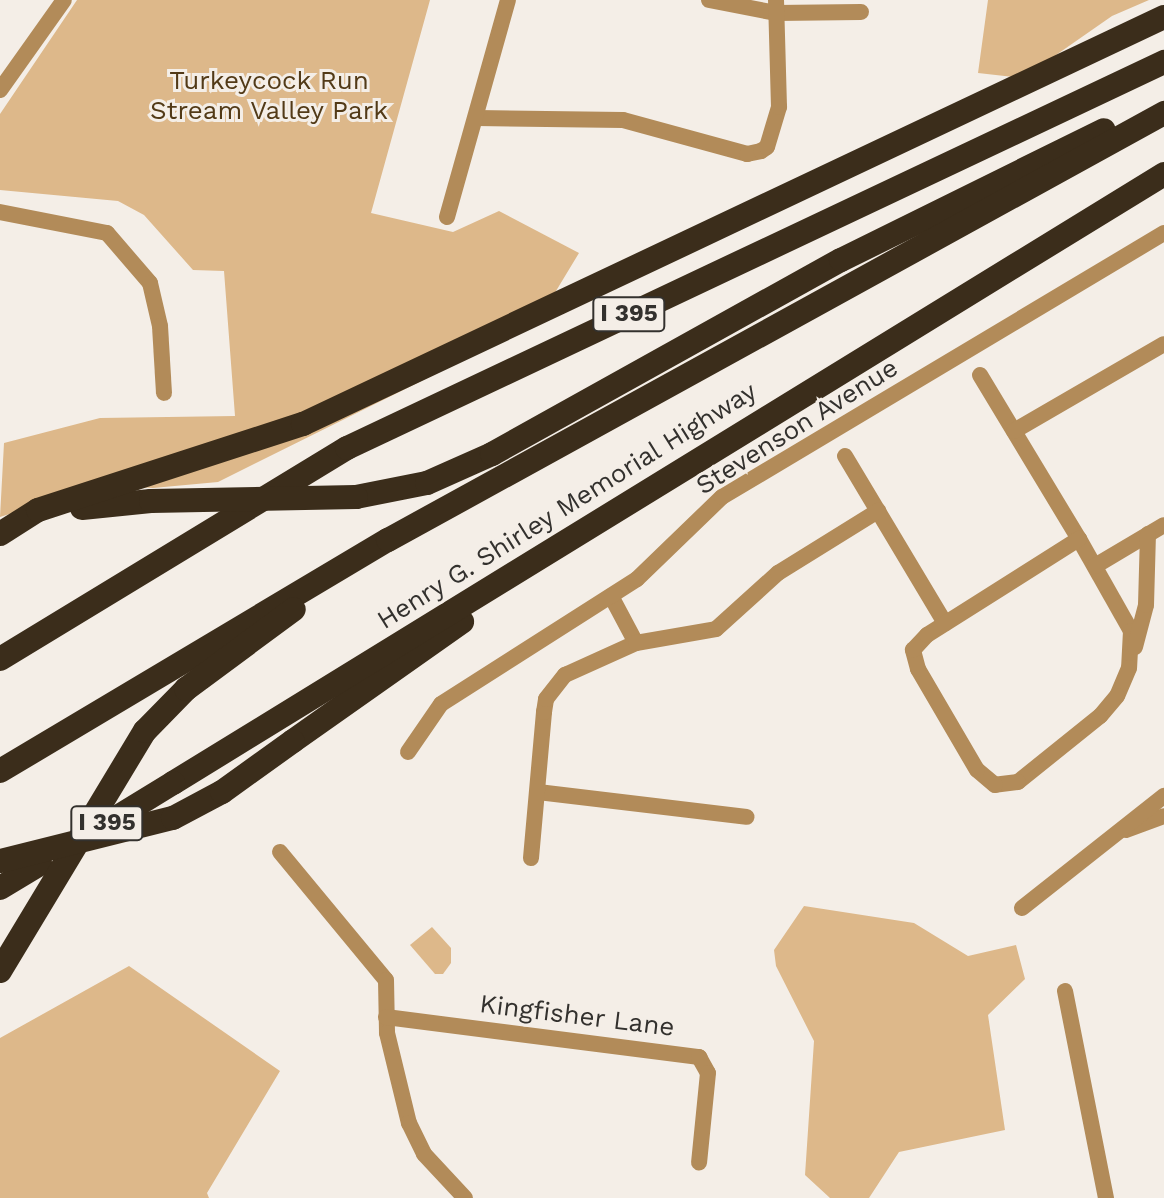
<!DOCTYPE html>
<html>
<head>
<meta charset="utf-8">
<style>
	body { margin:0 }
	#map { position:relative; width:1164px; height:1198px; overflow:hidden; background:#f4eee7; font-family:"Work Sans",sans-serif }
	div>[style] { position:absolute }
	.green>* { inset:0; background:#ddb88a }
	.street>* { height:16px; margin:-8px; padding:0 8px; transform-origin:8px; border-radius:8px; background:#b28b59 }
	.highway>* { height:24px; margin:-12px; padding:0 12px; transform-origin:12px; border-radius:12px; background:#3b2d1b }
	.highway-bridge>* { height:24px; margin:-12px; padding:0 12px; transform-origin:12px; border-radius:12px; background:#3b2d1b }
	span { translate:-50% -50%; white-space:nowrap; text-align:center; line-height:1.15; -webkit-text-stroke:6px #f4eee7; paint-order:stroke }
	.shield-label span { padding:2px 6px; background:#f4eee7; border:2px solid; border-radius:6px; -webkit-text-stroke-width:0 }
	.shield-label { font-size:24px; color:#33312e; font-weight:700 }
	.park-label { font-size:26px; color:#523a17 }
	.street-label { font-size:26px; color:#33312e }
</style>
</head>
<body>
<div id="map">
	<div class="green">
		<div style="clip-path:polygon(77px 0,430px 0,371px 213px,453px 232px,499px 211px,579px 253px,536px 324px,218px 482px,153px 488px,101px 485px,0 517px,4px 443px,100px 418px,235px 416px,224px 271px,193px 270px,144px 215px,118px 201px,0 190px,0 114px)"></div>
		<div style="clip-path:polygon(988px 0,1149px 0,1112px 16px,1023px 78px,978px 73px)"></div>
		<div style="clip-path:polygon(804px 906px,914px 923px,968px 956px,1016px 945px,1025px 979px,988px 1015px,1005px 1130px,899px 1152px,869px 1198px,830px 1198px,805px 1175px,814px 1041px,776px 966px,774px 950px)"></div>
		<div style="clip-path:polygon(432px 927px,451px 948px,451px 963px,443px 974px,435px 974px,410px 945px)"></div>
		<div style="clip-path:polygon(129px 966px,280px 1071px,207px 1193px,209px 1198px,0 1198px,0 1038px)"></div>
	</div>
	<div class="street">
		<div style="left:709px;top:0;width:68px;rotate:11deg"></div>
		<div style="left:776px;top:13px;width:85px;rotate:-0.7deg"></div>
		<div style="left:0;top:90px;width:110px;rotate:-54.6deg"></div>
		<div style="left:477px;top:118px;width:146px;rotate:0.8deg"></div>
		<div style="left:623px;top:120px;width:129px;rotate:15.3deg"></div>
		<div style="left:747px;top:154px;width:14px;rotate:-12deg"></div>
		<div style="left:761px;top:151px;width:7px;rotate:-34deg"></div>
		<div style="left:767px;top:147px;width:42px;rotate:-73.3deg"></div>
		<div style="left:779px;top:107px;width:107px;rotate:-91.6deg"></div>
		<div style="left:0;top:212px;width:109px;rotate:11.1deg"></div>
		<div style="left:107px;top:233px;width:66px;rotate:49.3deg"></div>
		<div style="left:150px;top:283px;width:44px;rotate:76.9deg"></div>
		<div style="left:160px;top:326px;width:67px;rotate:86.6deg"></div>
		<div style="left:447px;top:217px;width:225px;rotate:-74.3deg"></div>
		<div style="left:980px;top:375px;width:192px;rotate:58.9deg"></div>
		<div style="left:1014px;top:431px;width:173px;rotate:-30.1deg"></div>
		<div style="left:845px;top:456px;width:195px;rotate:59.1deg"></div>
		<div style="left:1079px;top:539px;width:106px;rotate:60.5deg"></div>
		<div style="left:1131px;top:631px;width:37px;rotate:93deg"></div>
		<div style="left:1129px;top:668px;width:30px;rotate:113deg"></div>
		<div style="left:1117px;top:696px;width:26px;rotate:130deg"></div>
		<div style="left:1100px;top:716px;width:105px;rotate:141.2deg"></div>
		<div style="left:1018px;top:782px;width:23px;rotate:173deg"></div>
		<div style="left:995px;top:785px;width:23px;rotate:-140deg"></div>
		<div style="left:977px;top:770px;width:117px;rotate:-120.3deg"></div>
		<div style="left:918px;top:669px;width:20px;rotate:-105deg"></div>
		<div style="left:913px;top:650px;width:21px;rotate:-47deg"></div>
		<div style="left:927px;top:635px;width:180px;rotate:-32.3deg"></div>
		<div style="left:1095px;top:566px;width:80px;rotate:-30.7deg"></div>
		<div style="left:611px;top:596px;width:53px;rotate:62deg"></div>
		<div style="left:1135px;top:647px;width:43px;rotate:-75.3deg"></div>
		<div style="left:1146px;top:605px;width:71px;rotate:-88.4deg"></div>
		<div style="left:408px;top:752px;width:58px;rotate:-55.5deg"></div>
		<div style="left:441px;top:704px;width:232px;rotate:-32.5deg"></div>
		<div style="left:637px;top:579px;width:118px;rotate:-44deg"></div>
		<div style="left:722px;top:497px;width:515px;rotate:-30.85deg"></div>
		<div style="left:538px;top:792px;width:210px;rotate:6.8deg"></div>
		<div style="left:1126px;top:830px;width:40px;rotate:-20.2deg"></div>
		<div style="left:280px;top:852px;width:166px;rotate:50.4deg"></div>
		<div style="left:386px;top:980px;width:53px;rotate:88.9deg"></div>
		<div style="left:387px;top:1033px;width:93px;rotate:76.3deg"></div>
		<div style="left:409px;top:1123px;width:34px;rotate:64deg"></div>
		<div style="left:424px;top:1154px;width:60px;rotate:47deg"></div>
		<div style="left:531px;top:858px;width:147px;rotate:-84.9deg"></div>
		<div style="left:544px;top:712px;width:13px;rotate:-81deg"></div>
		<div style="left:546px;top:699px;width:31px;rotate:-52deg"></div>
		<div style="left:565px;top:675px;width:78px;rotate:-24.3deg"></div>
		<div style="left:636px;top:643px;width:81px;rotate:-9.9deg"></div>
		<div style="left:716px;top:629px;width:84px;rotate:-42.1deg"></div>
		<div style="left:778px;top:573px;width:118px;rotate:-31.8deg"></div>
		<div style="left:1022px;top:908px;width:181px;rotate:-38.3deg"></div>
		<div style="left:1065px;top:991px;width:211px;rotate:78.8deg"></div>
		<div style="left:386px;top:1017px;width:316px;rotate:7.3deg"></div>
		<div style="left:699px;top:1057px;width:18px;rotate:61deg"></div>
		<div style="left:708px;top:1073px;width:90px;rotate:95.7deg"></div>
	</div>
	<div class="highway">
		<div style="left:356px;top:497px;width:72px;rotate:-11.2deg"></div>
		<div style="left:427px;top:483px;width:71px;rotate:-24deg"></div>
		<div style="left:492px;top:454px;width:399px;rotate:-29.1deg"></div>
		<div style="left:841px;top:260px;width:293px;rotate:-26.3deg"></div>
		<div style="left:82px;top:508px;width:69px;rotate:-5.8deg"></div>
		<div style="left:0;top:534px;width:45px;rotate:-32.3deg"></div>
		<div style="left:38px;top:510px;width:279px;rotate:-18deg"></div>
		<div style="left:303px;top:424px;width:952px;rotate:-25.3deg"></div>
		<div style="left:0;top:659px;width:406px;rotate:-31.3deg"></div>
		<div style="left:347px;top:448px;width:904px;rotate:-25.29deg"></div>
		<div style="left:293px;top:741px;width:207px;rotate:-35.2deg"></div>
		<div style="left:0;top:771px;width:452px;rotate:-30.8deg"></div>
		<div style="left:388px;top:540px;width:886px;rotate:-28.82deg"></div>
		<div style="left:173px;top:783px;width:1163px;rotate:-31.57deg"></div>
		<div style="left:0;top:888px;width:47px;rotate:-31deg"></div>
		<div style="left:0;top:971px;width:280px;rotate:-58.9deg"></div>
		<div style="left:145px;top:731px;width:59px;rotate:-45.7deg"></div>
		<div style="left:186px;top:689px;width:134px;rotate:-36.5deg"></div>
	</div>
	<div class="highway-bridge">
		<div style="left:151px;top:501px;width:205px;rotate:-1.1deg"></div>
		<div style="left:93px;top:832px;width:94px;rotate:-31.5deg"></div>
		<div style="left:0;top:861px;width:178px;rotate:-14deg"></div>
		<div style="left:173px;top:818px;width:55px;rotate:-28deg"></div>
		<div style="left:222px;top:792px;width:87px;rotate:-35.7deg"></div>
	</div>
	<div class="shield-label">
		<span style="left:629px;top:314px">I 395</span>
		<span style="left:107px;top:823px">I 395</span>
	</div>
	<div class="park-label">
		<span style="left:269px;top:96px">Turkeycock Run<br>Stream Valley Park</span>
	</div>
	<div class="street-label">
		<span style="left:797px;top:427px;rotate:-32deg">Stevenson Avenue</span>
		<span style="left:567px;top:506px;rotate:-32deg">Henry G. Shirley Memorial Highway</span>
		<span style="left:577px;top:1016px;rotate:7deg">Kingfisher Lane</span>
	</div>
</div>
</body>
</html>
